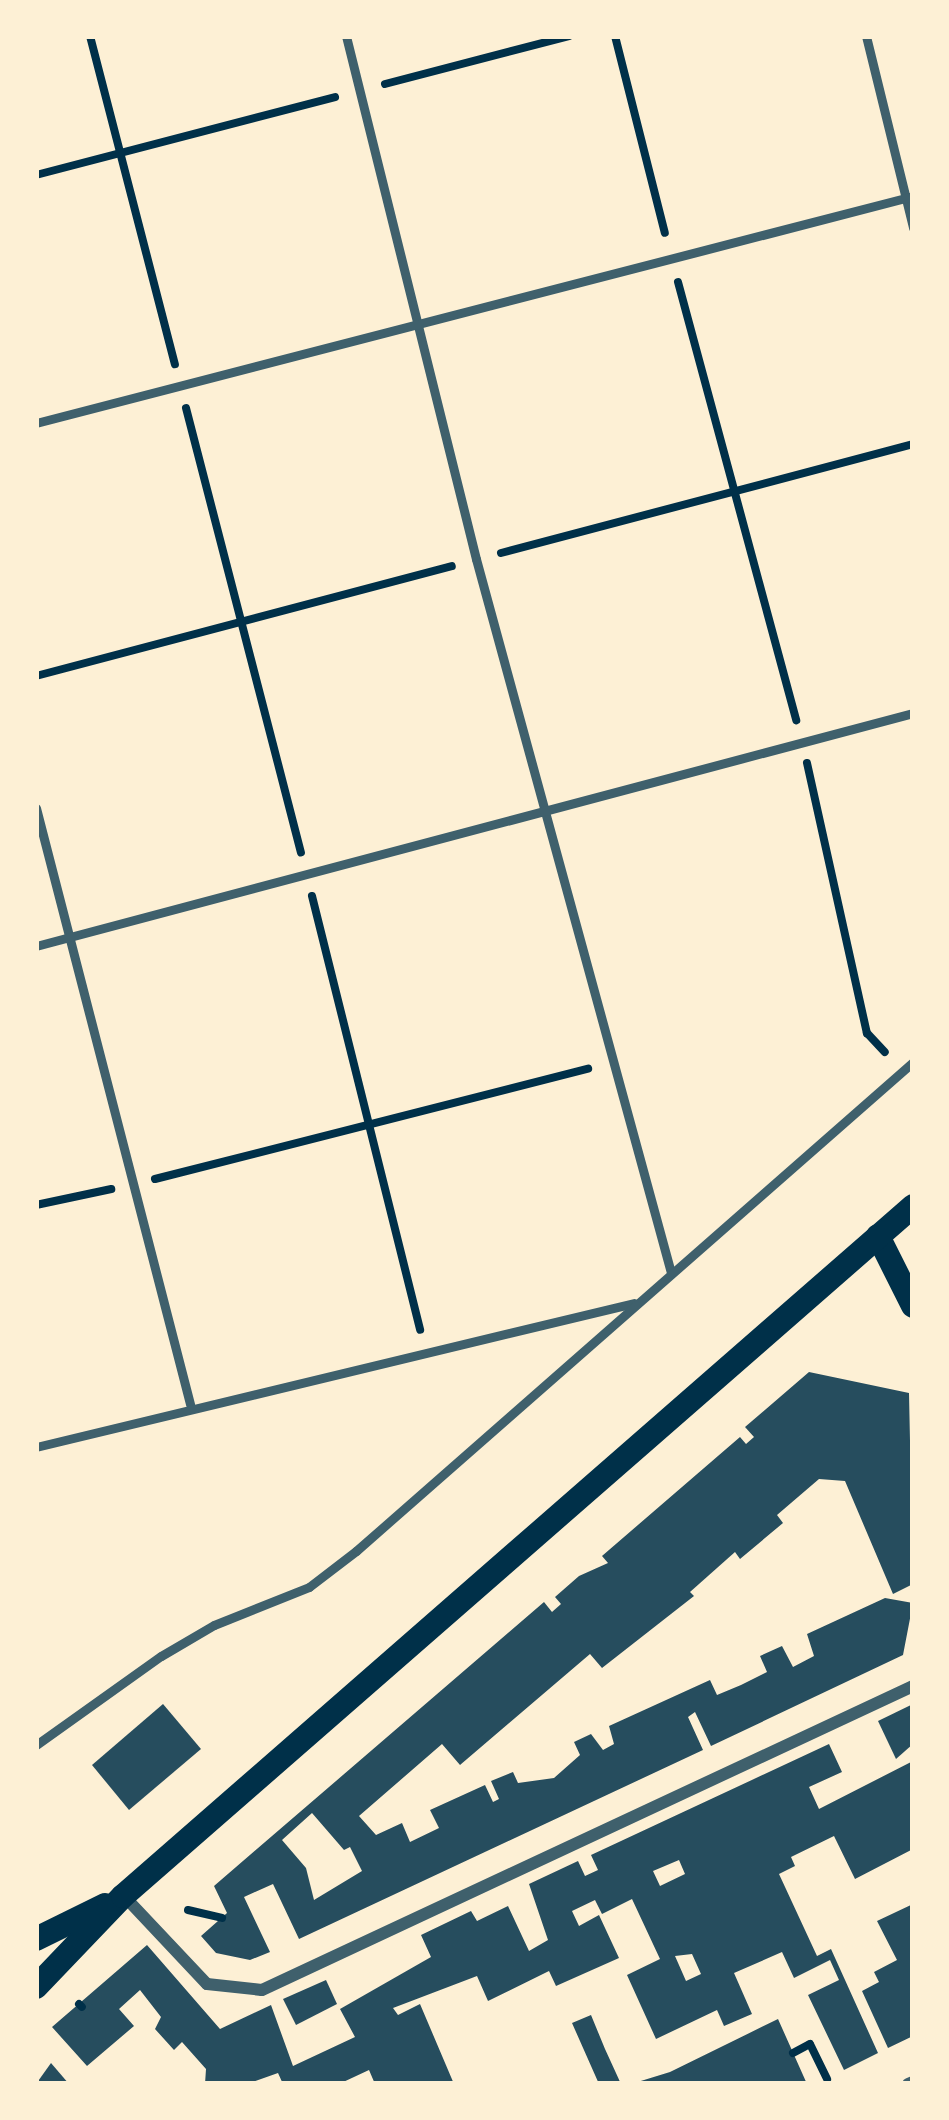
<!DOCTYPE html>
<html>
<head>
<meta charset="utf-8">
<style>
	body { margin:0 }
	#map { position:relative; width:949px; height:2120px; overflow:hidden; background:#fdf0d5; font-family:"Crimson Pro",serif }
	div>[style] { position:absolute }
	.building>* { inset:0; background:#264d5e }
	.path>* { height:8px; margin:-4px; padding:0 4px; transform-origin:4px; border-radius:4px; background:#003049 }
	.service>* { height:9px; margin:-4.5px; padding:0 4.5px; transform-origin:4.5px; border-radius:4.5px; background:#3f606c }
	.minor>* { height:12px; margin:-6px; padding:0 6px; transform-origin:6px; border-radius:6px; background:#3f606c }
	.secondary>* { height:24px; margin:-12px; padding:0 12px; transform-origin:12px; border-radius:12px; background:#003049 }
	span { translate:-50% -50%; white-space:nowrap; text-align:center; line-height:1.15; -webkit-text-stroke:9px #fdf0d5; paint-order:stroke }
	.frame { position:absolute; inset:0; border:39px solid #fdf0d5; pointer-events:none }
</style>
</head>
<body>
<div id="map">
	<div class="building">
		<div style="clip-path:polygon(evenodd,809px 1372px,909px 1393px,913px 1584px,893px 1594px,845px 1481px,819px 1479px,777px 1515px,783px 1523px,740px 1559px,735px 1552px,690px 1592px,694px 1596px,602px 1668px,590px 1654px,460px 1765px,442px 1744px,359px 1816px,376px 1835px,402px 1823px,410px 1842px,439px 1828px,430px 1810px,485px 1785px,493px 1802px,499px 1799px,491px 1781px,513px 1772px,518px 1783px,554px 1778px,580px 1755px,574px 1742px,591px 1734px,603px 1750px,614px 1744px,609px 1726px,710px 1680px,717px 1695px,741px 1685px,767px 1672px,760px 1656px,782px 1646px,793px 1667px,814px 1656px,807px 1634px,885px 1598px,913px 1603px,903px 1655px,711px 1746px,695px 1712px,688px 1717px,703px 1750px,299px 1939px,273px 1884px,244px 1897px,270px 1952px,250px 1960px,216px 1953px,201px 1936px,227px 1913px,214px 1886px,544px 1602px,552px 1612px,561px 1604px,555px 1597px,579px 1576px,608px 1563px,602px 1556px,740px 1437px,746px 1444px,754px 1437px,745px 1427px,809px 1372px,312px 1813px,344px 1850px,350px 1847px,362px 1871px,314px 1900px,306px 1868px,282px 1840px,312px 1813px)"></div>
		<div style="clip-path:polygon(163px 1704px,201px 1749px,129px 1810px,92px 1765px)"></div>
		<div style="clip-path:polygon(913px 1704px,913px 1744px,896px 1759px,878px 1721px)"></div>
		<div style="clip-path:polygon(evenodd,829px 1744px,842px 1772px,809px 1787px,819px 1809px,913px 1761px,913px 1849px,855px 1879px,834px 1836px,791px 1857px,795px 1866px,779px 1874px,817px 1956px,831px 1949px,878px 2053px,844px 2070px,808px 1995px,839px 1980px,830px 1960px,794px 1978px,782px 1952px,734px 1973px,752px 2014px,724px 2026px,717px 2010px,656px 2039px,627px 1975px,660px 1959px,632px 1899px,602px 1914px,595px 1900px,572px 1911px,579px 1926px,599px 1915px,619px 1958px,556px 1986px,549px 1971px,488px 2001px,477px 1976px,393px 2008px,398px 2015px,420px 2004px,454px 2084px,375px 2084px,369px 2070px,339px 2084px,283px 2084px,278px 2073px,247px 2084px,205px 2084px,206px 2069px,182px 2042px,174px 2050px,155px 2029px,161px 2017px,140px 1990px,119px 2009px,134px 2026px,87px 2066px,52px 2027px,147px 1945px,220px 2029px,271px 2005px,293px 2066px,355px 2037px,340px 2009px,431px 1957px,421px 1935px,471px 1911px,477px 1921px,508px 1906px,529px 1951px,548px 1940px,529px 1884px,578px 1861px,585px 1876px,598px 1870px,591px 1855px,829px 1744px,679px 1860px,685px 1874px,660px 1886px,653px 1871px,679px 1860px,829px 1744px,692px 1954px,701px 1974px,686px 1981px,675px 1956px,692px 1954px)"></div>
		<div style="clip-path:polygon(913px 1904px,913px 2036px,888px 2048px,862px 1991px,879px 1982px,874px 1972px,897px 1960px,877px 1921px)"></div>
		<div style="clip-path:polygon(326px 1980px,337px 2004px,296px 2025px,283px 1999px)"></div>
		<div style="clip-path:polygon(591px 2015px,605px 2049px,621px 2084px,599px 2084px,572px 2023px)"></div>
		<div style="clip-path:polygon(778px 2019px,807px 2084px,631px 2084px,670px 2072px)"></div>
		<div style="clip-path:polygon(51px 2063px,69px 2084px,36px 2084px)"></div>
	</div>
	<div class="path">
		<div style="left:90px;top:36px;width:339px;rotate:75.5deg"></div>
		<div style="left:615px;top:36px;width:203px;rotate:75.8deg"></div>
		<div style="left:385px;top:84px;width:190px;rotate:-14.6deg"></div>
		<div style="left:36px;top:175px;width:309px;rotate:-14.6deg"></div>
		<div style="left:678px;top:282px;width:454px;rotate:74.9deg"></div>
		<div style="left:186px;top:408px;width:459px;rotate:75.5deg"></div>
		<div style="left:501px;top:553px;width:426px;rotate:-14.8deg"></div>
		<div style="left:36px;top:676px;width:430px;rotate:-14.8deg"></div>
		<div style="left:807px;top:763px;width:277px;rotate:77.5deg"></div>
		<div style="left:867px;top:1033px;width:26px;rotate:47deg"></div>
		<div style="left:312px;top:896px;width:447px;rotate:76deg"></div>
		<div style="left:155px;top:1179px;width:447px;rotate:-14.3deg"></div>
		<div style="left:36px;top:1205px;width:77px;rotate:-12deg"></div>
		<div style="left:188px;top:1910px;width:35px;rotate:13deg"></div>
		<div style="left:79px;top:2004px;width:4px;rotate:45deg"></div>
		<div style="left:793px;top:2053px;width:19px;rotate:-28deg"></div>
		<div style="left:810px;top:2044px;width:39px;rotate:64deg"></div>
	</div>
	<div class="service">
		<div style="left:346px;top:36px;width:539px;rotate:76.04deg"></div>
		<div style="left:476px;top:559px;width:740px;rotate:74.72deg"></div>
		<div style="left:866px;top:36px;width:198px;rotate:76.2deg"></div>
		<div style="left:36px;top:423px;width:906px;rotate:-14.51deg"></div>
		<div style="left:36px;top:808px;width:616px;rotate:75.51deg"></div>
		<div style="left:36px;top:946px;width:907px;rotate:-14.88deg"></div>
		<div style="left:36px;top:1447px;width:615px;rotate:-13.54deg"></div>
		<div style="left:36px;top:1745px;width:153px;rotate:-35.5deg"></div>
		<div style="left:161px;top:1656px;width:61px;rotate:-30.3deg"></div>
		<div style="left:214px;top:1625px;width:102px;rotate:-21.8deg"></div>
		<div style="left:309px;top:1587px;width:59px;rotate:-37.5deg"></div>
		<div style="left:356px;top:1551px;width:741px;rotate:-41.28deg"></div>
	</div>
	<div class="minor">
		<div style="left:124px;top:1896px;width:121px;rotate:46.7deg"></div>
		<div style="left:207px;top:1984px;width:55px;rotate:6.2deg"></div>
		<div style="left:262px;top:1990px;width:718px;rotate:-25.03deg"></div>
		<div style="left:908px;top:2084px;width:5px;rotate:-22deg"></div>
	</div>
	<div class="secondary">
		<div style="left:878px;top:1236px;width:78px;rotate:63.4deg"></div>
		<div style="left:36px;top:1939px;width:77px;rotate:-26.2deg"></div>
		<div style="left:36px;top:1987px;width:126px;rotate:-46.3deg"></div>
		<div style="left:123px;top:1896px;width:1049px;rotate:-41.13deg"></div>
	</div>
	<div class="frame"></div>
</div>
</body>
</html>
